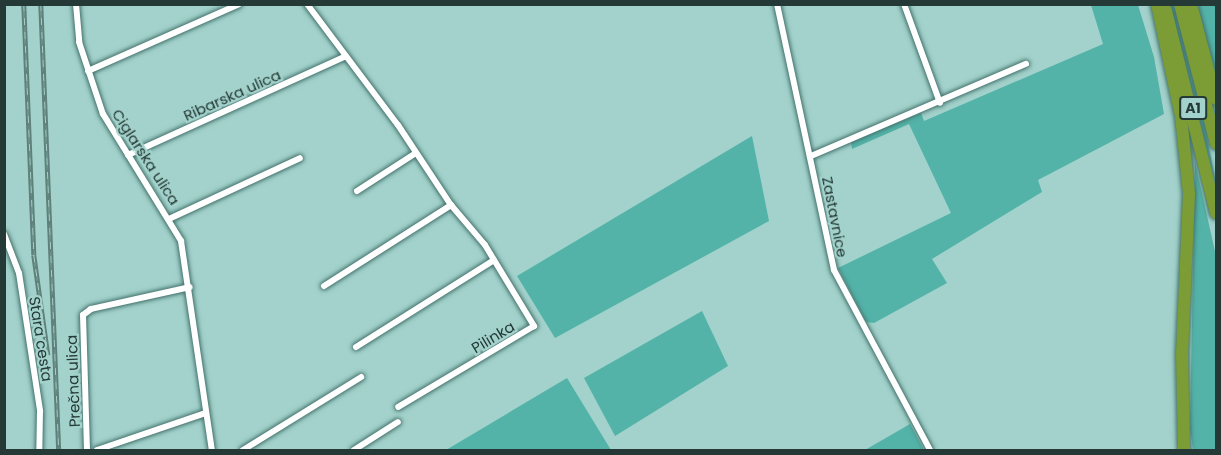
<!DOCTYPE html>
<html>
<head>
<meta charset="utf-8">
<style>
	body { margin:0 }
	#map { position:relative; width:1221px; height:455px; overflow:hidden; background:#a2d2cb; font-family:Poppins,sans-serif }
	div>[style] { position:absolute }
	.green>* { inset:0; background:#53b3a8 }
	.roads { filter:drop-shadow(0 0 2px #44726c) drop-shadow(0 0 2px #44726c) }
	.street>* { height:6px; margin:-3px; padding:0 3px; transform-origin:3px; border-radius:3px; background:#fff }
	.highway>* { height:12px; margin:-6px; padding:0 6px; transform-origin:6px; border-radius:6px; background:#7c9c36 }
	.rail>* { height:4.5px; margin-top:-2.25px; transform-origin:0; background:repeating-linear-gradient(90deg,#a2d2cb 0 7px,#5f807b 0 14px); box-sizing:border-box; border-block:2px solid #5f807b }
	span { translate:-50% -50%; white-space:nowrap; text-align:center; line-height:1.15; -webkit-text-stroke:4.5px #a2d2cb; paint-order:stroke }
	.shield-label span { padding:2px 4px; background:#a2d2cb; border:2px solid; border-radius:4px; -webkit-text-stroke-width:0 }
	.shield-label { font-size:14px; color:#253936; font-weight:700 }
	.street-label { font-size:15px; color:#253936 }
	.frame { position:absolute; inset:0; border:6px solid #253936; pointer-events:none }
</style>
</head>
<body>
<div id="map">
	<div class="green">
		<div style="clip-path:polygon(1091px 5px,1138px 5px,1154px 57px,1164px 114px,1038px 180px,1042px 192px,932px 259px,947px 283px,874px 323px,866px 322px,838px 268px,951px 213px,909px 124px,852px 149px,851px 142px,921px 113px,924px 121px,1103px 44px)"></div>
		<div style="clip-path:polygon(1170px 5px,1174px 5px,1202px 109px,1216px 185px)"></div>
		<div style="clip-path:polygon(1197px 5px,1216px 5px,1216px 78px)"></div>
		<div style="clip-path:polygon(752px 136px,769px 221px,555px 338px,517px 276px)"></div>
		<div style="clip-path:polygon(1195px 162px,1216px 256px,1216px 450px,1193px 450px,1190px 428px)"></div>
		<div style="clip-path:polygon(702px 311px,728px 366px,615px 436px,584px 378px)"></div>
		<div style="clip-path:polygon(567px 378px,611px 450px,446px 450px)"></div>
		<div style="clip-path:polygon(910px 424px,924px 450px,865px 450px)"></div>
	</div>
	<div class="roads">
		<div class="street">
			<div style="left:76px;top:4px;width:38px;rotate:85deg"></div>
			<div style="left:79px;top:42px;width:76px;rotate:71.6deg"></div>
			<div style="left:103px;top:114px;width:149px;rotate:58.4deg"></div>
			<div style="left:181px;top:241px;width:211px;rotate:81.6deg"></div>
			<div style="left:307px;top:4px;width:151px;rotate:53.1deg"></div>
			<div style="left:398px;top:125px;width:96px;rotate:56.5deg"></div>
			<div style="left:451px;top:205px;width:52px;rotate:49.6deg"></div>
			<div style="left:485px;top:245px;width:95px;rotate:58.8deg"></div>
			<div style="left:534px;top:326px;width:158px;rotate:149.2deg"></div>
			<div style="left:777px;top:4px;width:272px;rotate:77.9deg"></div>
			<div style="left:834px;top:270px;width:204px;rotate:61.9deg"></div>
			<div style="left:904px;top:4px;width:105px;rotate:70deg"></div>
			<div style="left:88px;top:71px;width:165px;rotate:-23.9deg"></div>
			<div style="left:128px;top:155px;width:239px;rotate:-24.4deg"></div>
			<div style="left:811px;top:156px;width:234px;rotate:-23.2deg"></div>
			<div style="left:357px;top:191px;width:70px;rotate:-32.8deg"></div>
			<div style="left:171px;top:218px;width:142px;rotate:-24.9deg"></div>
			<div style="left:4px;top:234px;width:42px;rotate:69deg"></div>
			<div style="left:19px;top:273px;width:140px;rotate:81.3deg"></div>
			<div style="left:40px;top:411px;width:39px;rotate:91deg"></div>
			<div style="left:324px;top:286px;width:151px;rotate:-32.5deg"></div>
			<div style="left:356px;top:347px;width:163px;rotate:-32.2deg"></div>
			<div style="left:87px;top:450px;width:135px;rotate:-91.7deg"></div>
			<div style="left:83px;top:315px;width:10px;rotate:-37deg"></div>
			<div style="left:91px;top:309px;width:101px;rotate:-12.5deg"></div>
			<div style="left:97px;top:450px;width:112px;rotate:-18.8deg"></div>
			<div style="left:243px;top:450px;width:139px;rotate:-31.7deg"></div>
			<div style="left:354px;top:450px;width:52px;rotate:-32.5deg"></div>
		</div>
		<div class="highway">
			<div style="left:1157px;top:4px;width:115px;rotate:77.9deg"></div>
			<div style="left:1181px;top:116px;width:78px;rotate:84.1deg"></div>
			<div style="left:1189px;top:194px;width:159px;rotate:92.5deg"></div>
			<div style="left:1182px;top:353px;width:97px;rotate:88.8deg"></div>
			<div style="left:1180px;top:4px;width:144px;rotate:75.5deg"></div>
			<div style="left:1191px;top:4px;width:98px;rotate:75.3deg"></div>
			<div style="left:1166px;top:11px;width:208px;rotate:76.1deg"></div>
		</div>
	</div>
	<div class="rail">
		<div style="left:24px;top:4px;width:251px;rotate:87.7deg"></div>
		<div style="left:34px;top:255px;width:101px;rotate:82deg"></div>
		<div style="left:41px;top:4px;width:446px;rotate:87.7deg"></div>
	</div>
	<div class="shield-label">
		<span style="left:1193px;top:108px">A1</span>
	</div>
	<div class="street-label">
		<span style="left:232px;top:95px;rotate:-24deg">Ribarska ulica</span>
		<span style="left:146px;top:157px;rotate:57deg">Ciglarska ulica</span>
		<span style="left:835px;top:217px;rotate:79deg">Zastavnice</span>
		<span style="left:493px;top:337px;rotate:-31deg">Pilinka</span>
		<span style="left:41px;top:339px;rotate:81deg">Stara cesta</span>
		<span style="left:73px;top:381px;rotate:-92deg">Prečna ulica</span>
	</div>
	<div class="frame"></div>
</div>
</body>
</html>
